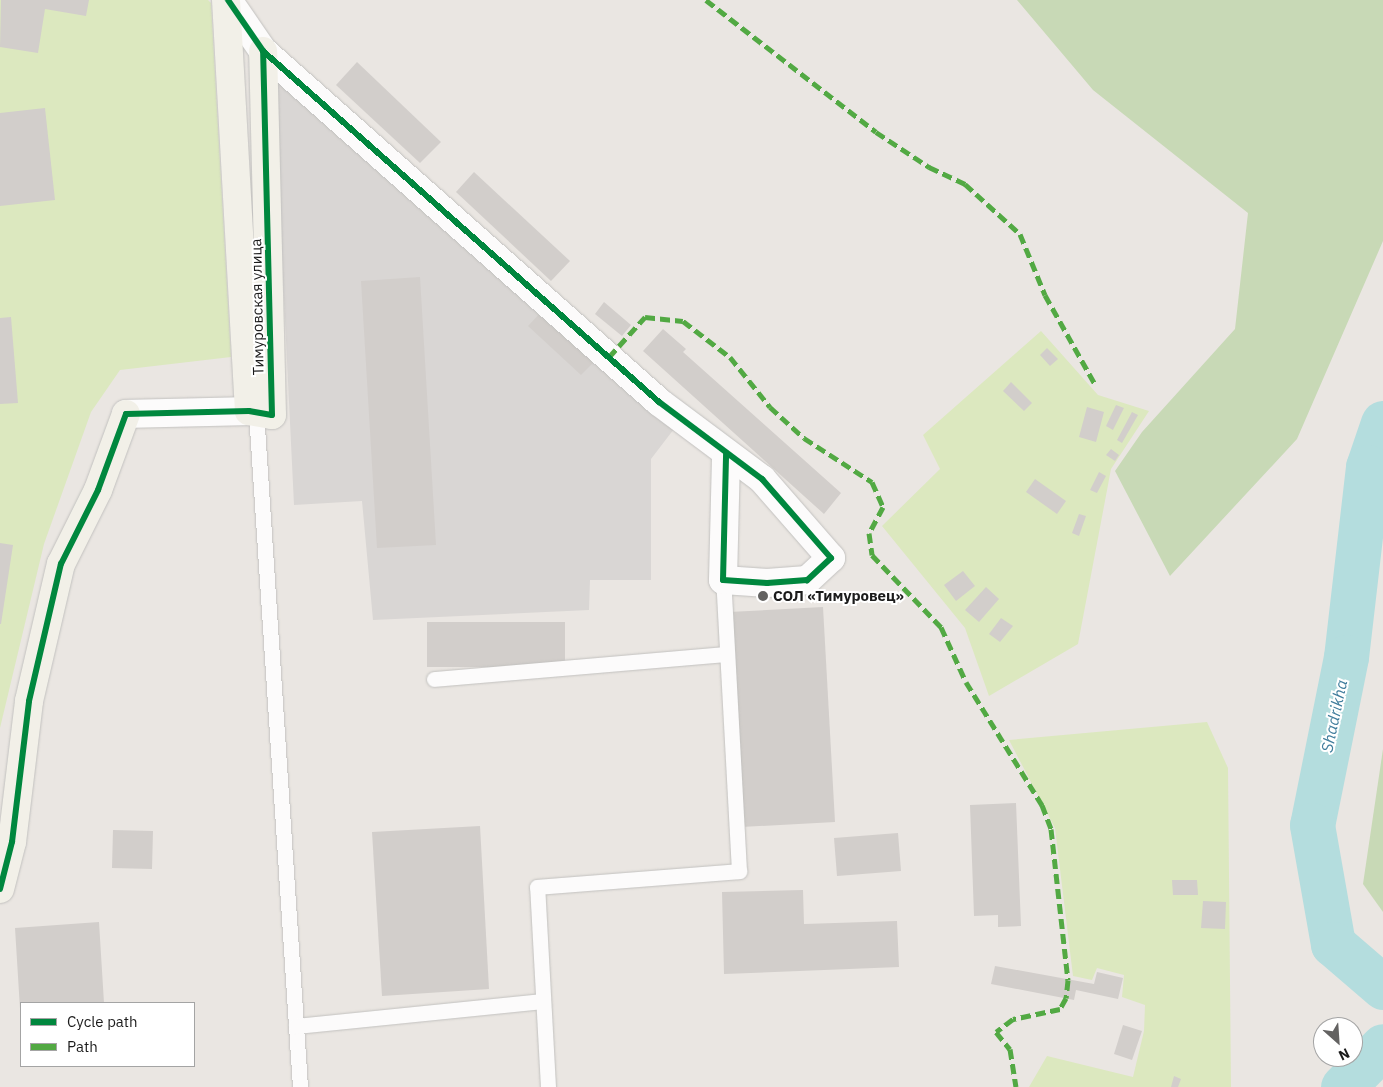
<!DOCTYPE html>
<html>
<head>
<meta charset="utf-8">
<style>
	body { margin:0 }
	#map { position:relative; width:1383px; height:1087px; overflow:hidden; background:#eae6e2; font-family:"IBM Plex Sans",sans-serif }
	div>[style] { position:absolute }
	.residential>* { inset:0; background:#d9d6d4 }
	.grass>* { inset:0; background:#dce8bf }
	.forest>* { inset:0; background:#c8d9b6 }
	.river>* { height:45px; margin:-22.5px; padding:0 22.5px; transform-origin:22.5px; border-radius:22.5px; background:#b4ddde }
	.building>* { inset:0; background:#d2cecb }
	.roads { filter:drop-shadow(0 0 1px #c2c1bf) drop-shadow(0 0 1px #c2c1bf) }
	.lane>* { height:15px; margin:-7.5px; padding:0 7.5px; transform-origin:7.5px; border-radius:7.5px; background:#fcfbfb }
	.street>* { height:28px; margin:-14px; padding:0 14px; transform-origin:14px; border-radius:14px; background:#fcfbfb }
	.secondary>* { height:28px; margin:-14px; padding:0 14px; transform-origin:14px; border-radius:14px; background:#f2f0e8 }
	.quiet>* { height:5px; margin-top:-2.5px; transform-origin:0; background:repeating-linear-gradient(90deg,#52a943 0 10px,transparent 0 15px) }
	.cycleway>* { height:6px; margin:-3px; padding:0 3px; transform-origin:3px; border-radius:3px; background:#00873e }
	.dots>* { width:14px; height:14px; translate:-50% -50%; box-sizing:border-box; border:2px solid #fff; border-radius:50% }
	span { translate:-50% -50%; white-space:nowrap; text-align:center; line-height:1.15; -webkit-text-stroke:4px #fff; paint-order:stroke }
	.street-label { font-size:15px; color:#1b1b1b }
	.poi-label { font-size:15px; color:#1b1b1b; font-weight:700 }
	.left { translate:0 -50%; text-align:left }
	.water-label { font-size:16px; color:#407d9c; font-style:italic }
	.legend { position:absolute; left:20px; top:1002px; width:175px; height:65px; box-sizing:border-box; background:#fff; border:1px solid #a4a4a4; margin:0; padding:6px 9px; list-style:none; font-size:15px; color:#1b1b1b }
	.legend li { display:flex; align-items:center; gap:10px; height:25px }
	.legend b { width:25px; border:1px solid #a4a4a4 }
	.north { position:absolute; left:1313px; top:1017px; width:50px; height:50px; box-sizing:border-box; background:#fff; border:1px solid #a4a4a4; border-radius:50%; rotate:154deg; font-size:14px; font-weight:700; line-height:20px; text-align:center; color:#1b1b1b }
	.north::after { content:''; display:block; margin:auto; width:18px; height:22px; background:#636261; clip-path:polygon(50% 0,100% 100%,50% 72%,0 100%) }
</style>
</head>
<body>
<div id="map">
	<div class="residential">
		<div style="clip-path:polygon(273px 72px,677px 425px,651px 459px,651px 580px,590px 580px,589px 610px,373px 620px,362px 501px,294px 505px)"></div>
	</div>
	<div class="grass">
		<div style="clip-path:polygon(0 0,208px 0,211px 3px,231px 357px,120px 370px,91px 412px,44px 544px,0 728px)"></div>
		<div style="clip-path:polygon(1041px 331px,1098px 395px,1149px 411px,1111px 469px,1078px 644px,989px 696px,965px 628px,882px 526px,940px 469px,923px 435px)"></div>
		<div style="clip-path:polygon(1207px 722px,1228px 768px,1231px 1087px,1029px 1087px,1047px 1056px,1133px 1077px,1144px 1031px,1145px 1005px,1122px 997px,1124px 975px,1097px 968px,1092px 980px,1073px 976px,1055px 828px,1009px 740px)"></div>
	</div>
	<div class="forest">
		<div style="clip-path:polygon(1017px 0,1383px 0,1383px 241px,1297px 439px,1170px 576px,1115px 471px,1142px 432px,1235px 329px,1248px 213px,1093px 90px)"></div>
		<div style="clip-path:polygon(1383px 749px,1383px 912px,1363px 884px)"></div>
	</div>
	<div class="river">
		<div style="left:1383px;top:423px;width:46px;rotate:108.8deg"></div>
		<div style="left:1368px;top:467px;width:191px;rotate:96.6deg"></div>
		<div style="left:1346px;top:657px;width:171px;rotate:101.4deg"></div>
		<div style="left:1312px;top:825px;width:121px;rotate:80deg"></div>
		<div style="left:1333px;top:944px;width:66px;rotate:40.7deg"></div>
		<div style="left:1343px;top:1087px;width:57px;rotate:-45.7deg"></div>
	</div>
	<div class="building">
		<div style="clip-path:polygon(1px 0,89px 0,86px 16px,45px 9px,38px 53px,0 47px)"></div>
		<div style="clip-path:polygon(357px 62px,441px 142px,420px 163px,336px 85px)"></div>
		<div style="clip-path:polygon(45px 108px,55px 200px,0 206px,0 113px)"></div>
		<div style="clip-path:polygon(474px 172px,570px 261px,551px 281px,456px 192px)"></div>
		<div style="clip-path:polygon(420px 277px,436px 545px,377px 548px,361px 281px)"></div>
		<div style="clip-path:polygon(604px 302px,631px 325px,622px 336px,595px 314px)"></div>
		<div style="clip-path:polygon(543px 310px,596px 360px,581px 375px,528px 326px)"></div>
		<div style="clip-path:polygon(11px 317px,18px 403px,0 404px,0 318px)"></div>
		<div style="clip-path:polygon(663px 329px,686px 349px,683px 352px,841px 493px,824px 514px,643px 351px)"></div>
		<div style="clip-path:polygon(1047px 348px,1058px 359px,1050px 366px,1040px 355px)"></div>
		<div style="clip-path:polygon(1011px 382px,1032px 403px,1024px 411px,1003px 391px)"></div>
		<div style="clip-path:polygon(1116px 405px,1124px 408px,1113px 430px,1106px 426px)"></div>
		<div style="clip-path:polygon(1087px 407px,1104px 412px,1096px 442px,1079px 437px)"></div>
		<div style="clip-path:polygon(1132px 412px,1138px 415px,1122px 443px,1117px 440px)"></div>
		<div style="clip-path:polygon(1111px 449px,1119px 455px,1115px 461px,1106px 455px)"></div>
		<div style="clip-path:polygon(1099px 472px,1106px 476px,1097px 493px,1090px 490px)"></div>
		<div style="clip-path:polygon(1035px 479px,1066px 501px,1057px 514px,1026px 492px)"></div>
		<div style="clip-path:polygon(1079px 514px,1086px 516px,1079px 536px,1072px 533px)"></div>
		<div style="clip-path:polygon(0 543px,13px 545px,1px 624px,0 624px)"></div>
		<div style="clip-path:polygon(963px 571px,975px 586px,956px 601px,944px 585px)"></div>
		<div style="clip-path:polygon(986px 587px,999px 599px,979px 622px,965px 610px)"></div>
		<div style="clip-path:polygon(823px 607px,835px 822px,741px 827px,729px 612px)"></div>
		<div style="clip-path:polygon(1001px 618px,1013px 626px,1000px 642px,989px 634px)"></div>
		<div style="clip-path:polygon(427px 622px,565px 622px,565px 667px,427px 667px)"></div>
		<div style="clip-path:polygon(1016px 803px,1021px 926px,998px 927px,998px 915px,974px 916px,970px 805px)"></div>
		<div style="clip-path:polygon(480px 826px,489px 989px,382px 996px,372px 832px)"></div>
		<div style="clip-path:polygon(113px 830px,153px 831px,152px 869px,112px 868px)"></div>
		<div style="clip-path:polygon(898px 833px,901px 871px,837px 876px,834px 838px)"></div>
		<div style="clip-path:polygon(1172px 880px,1197px 880px,1198px 895px,1173px 895px)"></div>
		<div style="clip-path:polygon(803px 890px,804px 924px,897px 921px,899px 967px,724px 974px,722px 892px)"></div>
		<div style="clip-path:polygon(1203px 901px,1226px 902px,1225px 929px,1201px 928px)"></div>
		<div style="clip-path:polygon(99px 922px,104px 1003px,21px 1003px,20px 1009px,15px 928px)"></div>
		<div style="clip-path:polygon(995px 966px,1094px 984px,1097px 972px,1123px 978px,1118px 999px,1076px 990px,1074px 1000px,991px 984px)"></div>
		<div style="clip-path:polygon(1123px 1025px,1142px 1031px,1132px 1060px,1114px 1054px)"></div>
		<div style="clip-path:polygon(1174px 1076px,1181px 1079px,1178px 1087px,1171px 1087px)"></div>
	</div>
	<div class="roads">
		<div class="lane">
			<div style="left:256px;top:412px;width:676px;rotate:86.27deg"></div>
			<div style="left:434px;top:679px;width:294px;rotate:-4.9deg"></div>
			<div style="left:296px;top:1026px;width:248px;rotate:-5.8deg"></div>
			<div style="left:548px;top:1087px;width:200px;rotate:-93.1deg"></div>
			<div style="left:537px;top:887px;width:203px;rotate:-4.5deg"></div>
			<div style="left:739px;top:871px;width:291px;rotate:-93.1deg"></div>
		</div>
		<div class="street">
			<div style="left:228px;top:0;width:62px;rotate:55.5deg"></div>
			<div style="left:263px;top:51px;width:529px;rotate:41.55deg"></div>
			<div style="left:659px;top:402px;width:129px;rotate:36.8deg"></div>
			<div style="left:762px;top:479px;width:105px;rotate:48.9deg"></div>
			<div style="left:831px;top:558px;width:33px;rotate:137deg"></div>
			<div style="left:807px;top:580px;width:40px;rotate:175.7deg"></div>
			<div style="left:767px;top:583px;width:44px;rotate:-176.1deg"></div>
			<div style="left:723px;top:580px;width:127px;rotate:-88.6deg"></div>
			<div style="left:126px;top:414px;width:123px;rotate:-1.4deg"></div>
		</div>
		<div class="secondary">
			<div style="left:226px;top:0;width:412px;rotate:86.8deg"></div>
			<div style="left:249px;top:411px;width:23px;rotate:10deg"></div>
			<div style="left:272px;top:415px;width:364px;rotate:-91.4deg"></div>
			<div style="left:0;top:889px;width:49px;rotate:-75.7deg"></div>
			<div style="left:12px;top:842px;width:142px;rotate:-83.1deg"></div>
			<div style="left:29px;top:701px;width:141px;rotate:-76.9deg"></div>
			<div style="left:61px;top:564px;width:83px;rotate:-63.4deg"></div>
			<div style="left:98px;top:490px;width:81px;rotate:-69.8deg"></div>
		</div>
	</div>
	<div class="quiet">
		<div style="left:706px;top:0;width:215px;rotate:37.8deg"></div>
		<div style="left:876px;top:132px;width:64px;rotate:33.4deg"></div>
		<div style="left:929px;top:167px;width:40px;rotate:25deg"></div>
		<div style="left:965px;top:184px;width:74px;rotate:42.3deg"></div>
		<div style="left:1020px;top:234px;width:66px;rotate:67.7deg"></div>
		<div style="left:1045px;top:295px;width:104px;rotate:60.7deg"></div>
		<div style="left:609px;top:357px;width:54px;rotate:-48deg"></div>
		<div style="left:645px;top:317px;width:38px;rotate:6deg"></div>
		<div style="left:683px;top:321px;width:59px;rotate:37.5deg"></div>
		<div style="left:730px;top:357px;width:64px;rotate:51.3deg"></div>
		<div style="left:770px;top:407px;width:46px;rotate:42.4deg"></div>
		<div style="left:804px;top:438px;width:81px;rotate:32.9deg"></div>
		<div style="left:872px;top:482px;width:27px;rotate:66deg"></div>
		<div style="left:883px;top:507px;width:30px;rotate:118deg"></div>
		<div style="left:869px;top:533px;width:22px;rotate:82deg"></div>
		<div style="left:872px;top:555px;width:100px;rotate:46.2deg"></div>
		<div style="left:941px;top:627px;width:60px;rotate:65.6deg"></div>
		<div style="left:966px;top:682px;width:145px;rotate:58.3deg"></div>
		<div style="left:1042px;top:805px;width:26px;rotate:69deg"></div>
		<div style="left:1051px;top:829px;width:152px;rotate:83.6deg"></div>
		<div style="left:1068px;top:980px;width:18px;rotate:96deg"></div>
		<div style="left:1066px;top:998px;width:13px;rotate:119deg"></div>
		<div style="left:1060px;top:1009px;width:48px;rotate:168deg"></div>
		<div style="left:1013px;top:1019px;width:21px;rotate:143deg"></div>
		<div style="left:996px;top:1032px;width:22px;rotate:51deg"></div>
		<div style="left:1010px;top:1049px;width:38px;rotate:81deg"></div>
	</div>
	<div class="cycleway">
		<div style="left:228px;top:0;width:62px;rotate:55.5deg"></div>
		<div style="left:263px;top:51px;width:529px;rotate:41.55deg"></div>
		<div style="left:659px;top:402px;width:129px;rotate:36.8deg"></div>
		<div style="left:762px;top:479px;width:105px;rotate:48.9deg"></div>
		<div style="left:831px;top:558px;width:33px;rotate:137deg"></div>
		<div style="left:807px;top:580px;width:40px;rotate:175.7deg"></div>
		<div style="left:767px;top:583px;width:44px;rotate:-176.1deg"></div>
		<div style="left:723px;top:580px;width:127px;rotate:-88.6deg"></div>
		<div style="left:0;top:889px;width:49px;rotate:-75.7deg"></div>
		<div style="left:12px;top:842px;width:142px;rotate:-83.1deg"></div>
		<div style="left:29px;top:701px;width:141px;rotate:-76.9deg"></div>
		<div style="left:61px;top:564px;width:83px;rotate:-63.4deg"></div>
		<div style="left:98px;top:490px;width:81px;rotate:-69.8deg"></div>
		<div style="left:126px;top:414px;width:123px;rotate:-1.4deg"></div>
		<div style="left:249px;top:411px;width:23px;rotate:10deg"></div>
		<div style="left:272px;top:415px;width:364px;rotate:-91.4deg"></div>
	</div>
	<div class="dots">
		<div style="left:763px;top:596px;background:#636261"></div>
	</div>
	<div class="street-label">
		<span style="left:257px;top:307px;rotate:-91deg">Тимуровская улица</span>
	</div>
	<div class="poi-label">
		<span class="left" style="left:773px;top:596px">СОЛ «Тимуровец»</span>
	</div>
	<div class="water-label">
		<span style="left:1334px;top:716px;rotate:-78deg">Shadrikha</span>
	</div>
	<ul class="legend">
	<li><b style="height:6px;background:#00873e"></b>Cycle path</li>
	<li><b style="height:6px;background:#52a943"></b>Path</li>
	</ul>
	<div class="north">N</div>
</div>
</body>
</html>
